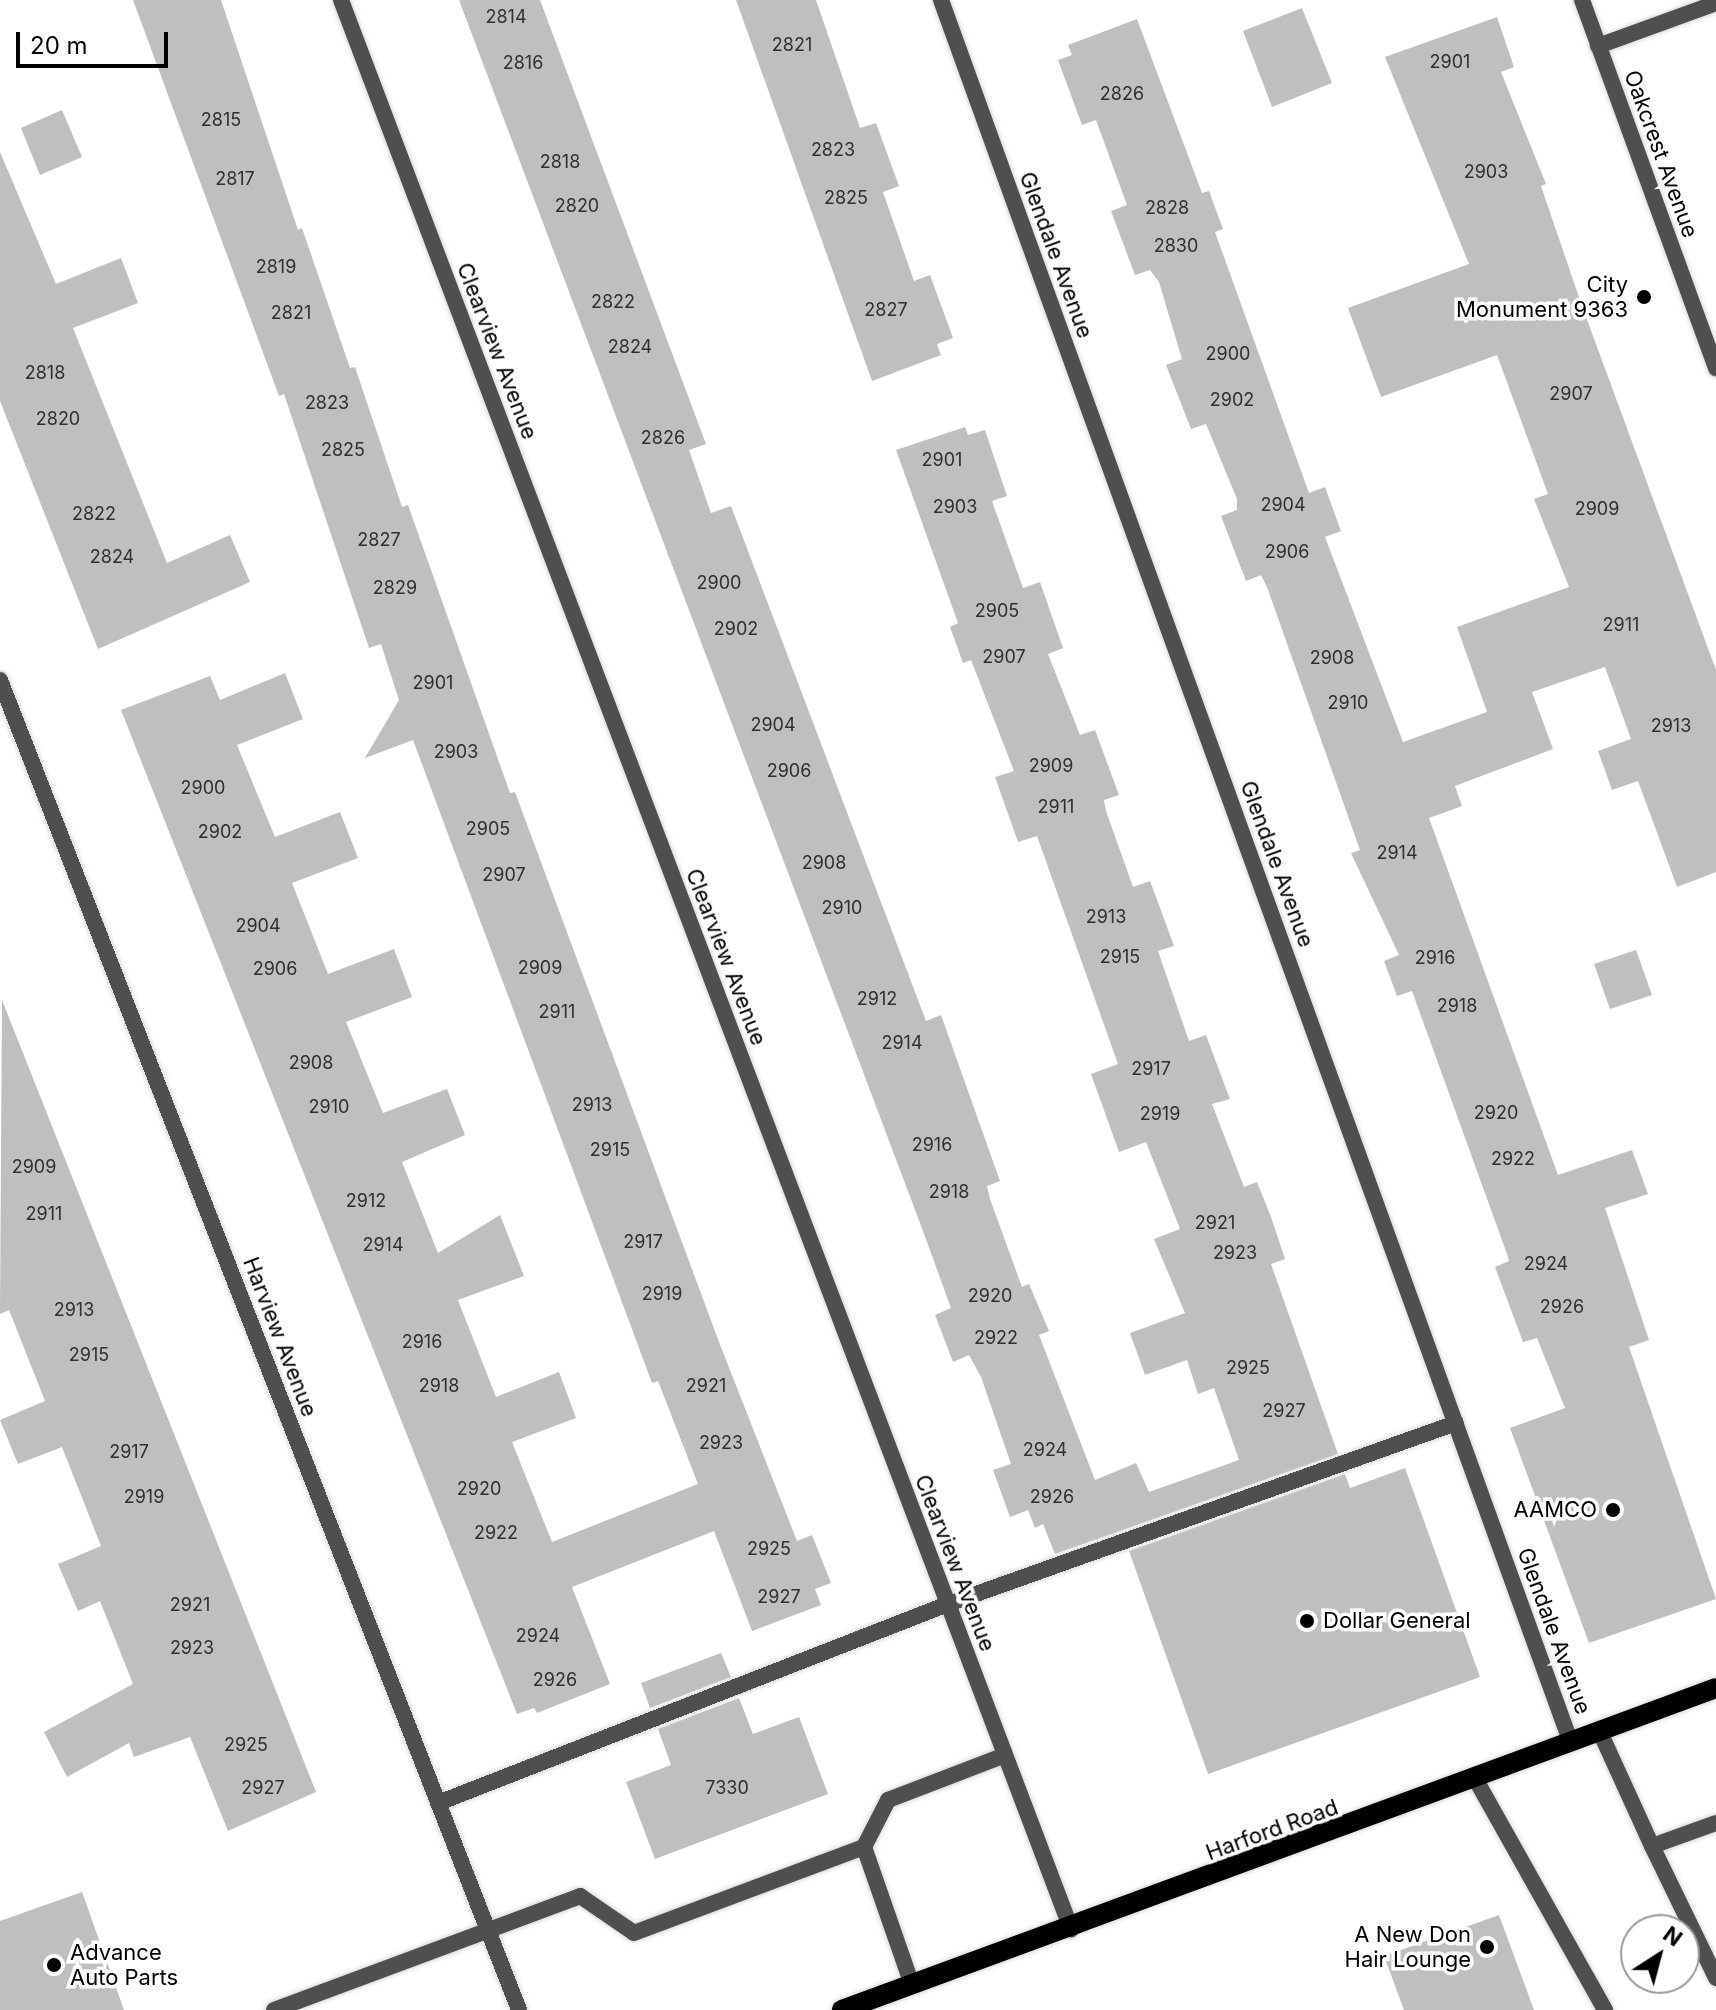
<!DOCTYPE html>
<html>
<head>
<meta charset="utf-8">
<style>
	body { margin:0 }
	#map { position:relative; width:1716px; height:2010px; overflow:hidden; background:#fff; font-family:Inter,sans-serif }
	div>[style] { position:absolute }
	.building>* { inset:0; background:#bfbfbf }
	.roads { filter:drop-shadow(0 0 2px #dbdbdb) drop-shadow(0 0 2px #dbdbdb) }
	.service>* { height:16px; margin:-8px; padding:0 8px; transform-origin:8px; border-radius:8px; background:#4f4f4f }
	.minor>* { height:16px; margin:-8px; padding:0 8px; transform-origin:8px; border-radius:8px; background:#4f4f4f }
	.primary>* { height:20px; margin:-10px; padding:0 10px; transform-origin:10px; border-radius:10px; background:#000 }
	.dots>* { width:22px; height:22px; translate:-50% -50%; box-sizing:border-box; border:4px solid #fff; border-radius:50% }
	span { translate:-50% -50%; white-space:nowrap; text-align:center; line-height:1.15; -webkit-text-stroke:7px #fff; paint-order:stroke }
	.number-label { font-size:18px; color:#303030 }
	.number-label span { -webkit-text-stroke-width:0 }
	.street-label { font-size:22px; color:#000 }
	.poi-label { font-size:22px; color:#000 }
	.right { translate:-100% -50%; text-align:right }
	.left { translate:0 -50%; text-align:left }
	.north { position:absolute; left:1620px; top:1914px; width:80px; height:80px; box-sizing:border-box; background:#fff; border:2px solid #999; border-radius:50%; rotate:36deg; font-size:22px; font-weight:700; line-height:32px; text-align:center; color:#000 }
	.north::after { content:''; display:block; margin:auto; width:28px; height:36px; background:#000; clip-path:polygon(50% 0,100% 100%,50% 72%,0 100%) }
	.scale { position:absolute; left:16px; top:32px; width:152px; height:36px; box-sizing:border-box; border:4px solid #000; border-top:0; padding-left:10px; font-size:24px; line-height:28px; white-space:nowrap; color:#000; -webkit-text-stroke:6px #fff; paint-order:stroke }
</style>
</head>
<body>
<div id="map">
	<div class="building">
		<div style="clip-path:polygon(133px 0,221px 0,298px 230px,302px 228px,350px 368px,355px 367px,402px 507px,408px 505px,510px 793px,515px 792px,719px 1342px,797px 1541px,812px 1535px,831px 1583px,815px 1589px,821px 1605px,752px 1631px,714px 1531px,572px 1587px,610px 1684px,537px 1713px,534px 1708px,517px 1714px,121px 710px,210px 676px,220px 700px,285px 673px,303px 719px,237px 745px,275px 837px,340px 812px,358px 858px,292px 883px,328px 974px,394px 949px,412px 997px,346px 1022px,383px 1113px,447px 1089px,465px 1135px,402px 1162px,438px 1253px,500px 1215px,524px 1276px,458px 1300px,496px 1397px,559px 1372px,576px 1418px,512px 1442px,552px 1542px,698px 1484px,658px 1381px,652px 1383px,413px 740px,365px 758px,399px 700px,381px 644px,369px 648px,284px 394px,279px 396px)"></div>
		<div style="clip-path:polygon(459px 0,540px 0,706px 444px,689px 450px,711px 513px,731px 506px,926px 1021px,941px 1015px,1000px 1181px,987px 1186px,990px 1199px,1022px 1287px,1029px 1284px,1049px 1331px,1039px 1335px,1095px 1480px,1136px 1463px,1149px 1492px,1239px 1460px,1214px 1388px,1198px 1394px,1187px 1360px,1145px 1375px,1130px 1333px,1185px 1313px,1154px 1239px,1180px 1229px,1146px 1142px,1119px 1152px,1091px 1074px,1118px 1064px,1037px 836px,1018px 842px,995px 777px,1014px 771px,971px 660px,963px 663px,950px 627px,958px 623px,896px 450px,965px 427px,968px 435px,985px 430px,1007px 496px,992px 501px,1023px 588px,1040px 582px,1063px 648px,1048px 654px,1080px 735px,1095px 730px,1119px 795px,1104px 800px,1106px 811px,1133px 887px,1150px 881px,1159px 905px,1174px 946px,1158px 951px,1189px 1041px,1206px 1035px,1216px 1062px,1230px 1099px,1212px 1104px,1244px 1187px,1257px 1182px,1271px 1217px,1285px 1259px,1271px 1264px,1338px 1454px,1055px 1554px,1043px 1524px,1035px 1528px,1028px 1510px,1010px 1517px,993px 1470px,1011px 1464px,981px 1377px,969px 1355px,953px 1362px,935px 1315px,951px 1308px,920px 1223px)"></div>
		<div style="clip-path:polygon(736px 0,816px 0,860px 128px,876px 123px,899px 186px,883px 192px,914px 281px,930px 275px,953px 338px,937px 344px,941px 355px,872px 381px)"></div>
		<div style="clip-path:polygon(1302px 8px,1332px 83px,1272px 107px,1243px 31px)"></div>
		<div style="clip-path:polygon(1497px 17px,1514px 67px,1501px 72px,1546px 184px,1541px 186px,1582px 306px,1716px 670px,1716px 872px,1677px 887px,1638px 781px,1612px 790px,1598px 751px,1631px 739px,1605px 667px,1532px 692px,1553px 749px,1455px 786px,1462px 806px,1429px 818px,1558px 1175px,1632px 1150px,1648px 1194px,1605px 1208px,1649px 1340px,1629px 1347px,1716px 1599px,1589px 1643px,1510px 1428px,1565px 1408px,1537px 1338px,1523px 1342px,1495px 1267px,1509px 1261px,1507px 1254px,1412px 991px,1397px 996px,1384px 961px,1399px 955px,1351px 853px,1360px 850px,1267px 587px,1261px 575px,1246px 581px,1221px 516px,1237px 510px,1237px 499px,1206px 424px,1191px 429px,1166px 365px,1182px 359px,1159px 282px,1150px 270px,1135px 275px,1111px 211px,1127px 205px,1096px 120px,1082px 125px,1058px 60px,1072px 55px,1068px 45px,1137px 19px,1202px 193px,1209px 191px,1223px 229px,1215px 232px,1309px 493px,1325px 487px,1341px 531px,1325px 537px,1403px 742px,1487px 712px,1457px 627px,1569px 587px,1534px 499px,1548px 494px,1497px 355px,1381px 397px,1348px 308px,1469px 264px,1385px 57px)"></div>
		<div style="clip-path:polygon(62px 110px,82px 157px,40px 175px,21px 128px)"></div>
		<div style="clip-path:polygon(0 152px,56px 284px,121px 258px,138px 303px,73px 328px,167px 563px,230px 535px,250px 582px,98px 649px,0 401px)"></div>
		<div style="clip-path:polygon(1636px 950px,1652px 995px,1610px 1009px,1594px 964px)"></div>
		<div style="clip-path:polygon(2px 1000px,316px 1792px,228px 1831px,190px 1737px,134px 1757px,129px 1743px,67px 1777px,44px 1732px,133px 1684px,100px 1601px,78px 1611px,58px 1564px,101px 1546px,62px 1447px,18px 1464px,0 1420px,45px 1401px,9px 1310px,0 1314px)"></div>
		<div style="clip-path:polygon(1405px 1468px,1480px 1677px,1208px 1774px,1129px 1551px,1345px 1474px,1350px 1488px)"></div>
		<div style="clip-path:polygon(721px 1653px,731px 1677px,650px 1708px,641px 1683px)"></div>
		<div style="clip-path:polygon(739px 1698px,753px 1734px,799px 1717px,828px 1794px,655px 1859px,626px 1782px,671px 1765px,658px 1729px)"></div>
		<div style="clip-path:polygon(82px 1892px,124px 2010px,0 2010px,0 1921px)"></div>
		<div style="clip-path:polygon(1499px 1915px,1534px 2010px,1404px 2010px,1384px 1956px)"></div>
	</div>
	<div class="roads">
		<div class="service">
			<div style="left:1598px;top:46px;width:126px;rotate:-20deg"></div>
			<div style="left:1600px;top:1732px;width:125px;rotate:65.5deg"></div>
			<div style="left:438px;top:1803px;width:547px;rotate:-21.32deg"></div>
			<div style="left:948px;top:1604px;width:539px;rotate:-19.61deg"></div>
			<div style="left:1716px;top:1823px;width:68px;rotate:160.2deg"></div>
			<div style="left:1652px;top:1846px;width:147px;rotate:64.1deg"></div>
			<div style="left:864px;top:1847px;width:146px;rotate:70.8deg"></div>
			<div style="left:274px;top:2010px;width:327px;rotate:-20.4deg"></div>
			<div style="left:580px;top:1896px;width:65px;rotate:34.4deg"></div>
			<div style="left:634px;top:1933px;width:246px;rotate:-20.5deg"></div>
			<div style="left:864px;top:1847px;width:53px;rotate:-62.9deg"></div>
			<div style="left:888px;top:1800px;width:125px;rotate:-21deg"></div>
		</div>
		<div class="minor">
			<div style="left:341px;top:0;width:2063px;rotate:69.27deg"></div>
			<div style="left:941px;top:0;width:1853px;rotate:70.13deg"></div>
			<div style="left:1582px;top:0;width:392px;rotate:70deg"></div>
			<div style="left:0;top:680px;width:1428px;rotate:68.68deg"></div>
			<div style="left:1476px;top:1780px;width:264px;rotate:60.7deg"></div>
		</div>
		<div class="primary">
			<div style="left:842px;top:2010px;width:931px;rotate:-20.22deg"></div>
		</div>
	</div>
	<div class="dots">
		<div style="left:1644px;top:297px;background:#000"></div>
		<div style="left:1613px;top:1510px;background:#000"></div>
		<div style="left:1307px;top:1621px;background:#000"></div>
		<div style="left:1487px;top:1947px;background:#000"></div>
		<div style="left:54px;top:1965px;background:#000"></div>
	</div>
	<div class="number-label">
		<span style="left:506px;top:17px">2814</span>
		<span style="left:792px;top:45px">2821</span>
		<span style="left:1450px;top:62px">2901</span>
		<span style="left:523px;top:63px">2816</span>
		<span style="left:1122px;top:94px">2826</span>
		<span style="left:221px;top:120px">2815</span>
		<span style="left:833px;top:150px">2823</span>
		<span style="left:560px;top:162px">2818</span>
		<span style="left:1486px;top:172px">2903</span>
		<span style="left:235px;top:179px">2817</span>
		<span style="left:846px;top:198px">2825</span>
		<span style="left:577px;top:206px">2820</span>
		<span style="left:1167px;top:208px">2828</span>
		<span style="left:1176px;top:246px">2830</span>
		<span style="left:276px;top:267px">2819</span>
		<span style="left:613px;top:302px">2822</span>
		<span style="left:886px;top:310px">2827</span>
		<span style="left:291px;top:313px">2821</span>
		<span style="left:630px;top:347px">2824</span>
		<span style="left:1228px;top:354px">2900</span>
		<span style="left:45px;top:373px">2818</span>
		<span style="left:1571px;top:394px">2907</span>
		<span style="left:1232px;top:400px">2902</span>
		<span style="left:327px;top:403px">2823</span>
		<span style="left:58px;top:419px">2820</span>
		<span style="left:663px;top:438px">2826</span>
		<span style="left:343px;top:450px">2825</span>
		<span style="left:942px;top:460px">2901</span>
		<span style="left:1283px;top:505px">2904</span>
		<span style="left:955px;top:507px">2903</span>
		<span style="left:1597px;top:509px">2909</span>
		<span style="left:94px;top:514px">2822</span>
		<span style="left:379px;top:540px">2827</span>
		<span style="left:1287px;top:552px">2906</span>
		<span style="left:112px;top:557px">2824</span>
		<span style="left:719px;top:583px">2900</span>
		<span style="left:395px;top:588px">2829</span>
		<span style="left:997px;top:611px">2905</span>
		<span style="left:1621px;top:625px">2911</span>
		<span style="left:736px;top:629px">2902</span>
		<span style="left:1004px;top:657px">2907</span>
		<span style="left:1332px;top:658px">2908</span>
		<span style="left:433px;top:683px">2901</span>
		<span style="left:1348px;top:703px">2910</span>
		<span style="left:773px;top:725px">2904</span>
		<span style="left:1671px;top:726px">2913</span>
		<span style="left:456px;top:752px">2903</span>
		<span style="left:1051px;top:766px">2909</span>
		<span style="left:789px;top:771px">2906</span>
		<span style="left:203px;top:788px">2900</span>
		<span style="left:1056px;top:807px">2911</span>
		<span style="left:488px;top:829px">2905</span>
		<span style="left:220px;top:832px">2902</span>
		<span style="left:1397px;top:853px">2914</span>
		<span style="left:824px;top:863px">2908</span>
		<span style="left:504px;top:875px">2907</span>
		<span style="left:842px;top:908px">2910</span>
		<span style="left:1106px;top:917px">2913</span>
		<span style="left:258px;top:926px">2904</span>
		<span style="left:1120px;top:957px">2915</span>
		<span style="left:1435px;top:958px">2916</span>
		<span style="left:540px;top:968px">2909</span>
		<span style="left:275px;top:969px">2906</span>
		<span style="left:877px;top:999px">2912</span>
		<span style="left:1457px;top:1006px">2918</span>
		<span style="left:557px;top:1012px">2911</span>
		<span style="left:902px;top:1043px">2914</span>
		<span style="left:311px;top:1063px">2908</span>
		<span style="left:1151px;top:1069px">2917</span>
		<span style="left:592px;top:1105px">2913</span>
		<span style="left:329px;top:1107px">2910</span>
		<span style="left:1496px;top:1113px">2920</span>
		<span style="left:1160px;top:1114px">2919</span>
		<span style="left:932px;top:1145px">2916</span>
		<span style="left:610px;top:1150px">2915</span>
		<span style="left:1513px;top:1159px">2922</span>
		<span style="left:34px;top:1167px">2909</span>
		<span style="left:949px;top:1192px">2918</span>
		<span style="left:366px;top:1201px">2912</span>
		<span style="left:44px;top:1214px">2911</span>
		<span style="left:1215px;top:1223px">2921</span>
		<span style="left:643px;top:1242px">2917</span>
		<span style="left:383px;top:1245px">2914</span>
		<span style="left:1235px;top:1253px">2923</span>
		<span style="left:1546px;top:1264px">2924</span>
		<span style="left:662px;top:1294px">2919</span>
		<span style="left:990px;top:1296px">2920</span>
		<span style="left:1562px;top:1307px">2926</span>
		<span style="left:74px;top:1310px">2913</span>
		<span style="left:996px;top:1338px">2922</span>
		<span style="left:422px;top:1342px">2916</span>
		<span style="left:89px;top:1355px">2915</span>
		<span style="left:1248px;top:1368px">2925</span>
		<span style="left:439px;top:1386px">2918</span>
		<span style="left:706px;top:1386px">2921</span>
		<span style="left:1284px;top:1411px">2927</span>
		<span style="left:721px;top:1443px">2923</span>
		<span style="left:1045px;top:1450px">2924</span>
		<span style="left:129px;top:1452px">2917</span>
		<span style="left:479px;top:1489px">2920</span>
		<span style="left:144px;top:1497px">2919</span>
		<span style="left:1052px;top:1497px">2926</span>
		<span style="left:496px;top:1533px">2922</span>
		<span style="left:769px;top:1549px">2925</span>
		<span style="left:779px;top:1597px">2927</span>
		<span style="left:190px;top:1605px">2921</span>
		<span style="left:538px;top:1636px">2924</span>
		<span style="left:192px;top:1648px">2923</span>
		<span style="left:555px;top:1680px">2926</span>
		<span style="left:246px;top:1745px">2925</span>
		<span style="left:263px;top:1788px">2927</span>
		<span style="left:727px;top:1788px">7330</span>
	</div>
	<div class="street-label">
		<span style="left:1661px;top:154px;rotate:70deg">Oakcrest Avenue</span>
		<span style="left:1056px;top:255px;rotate:70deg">Glendale Avenue</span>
		<span style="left:497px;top:351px;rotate:69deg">Clearview Avenue</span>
		<span style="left:1277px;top:864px;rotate:70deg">Glendale Avenue</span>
		<span style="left:726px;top:957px;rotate:69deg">Clearview Avenue</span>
		<span style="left:280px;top:1337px;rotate:69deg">Harview Avenue</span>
		<span style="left:955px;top:1563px;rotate:69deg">Clearview Avenue</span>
		<span style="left:1554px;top:1631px;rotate:70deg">Glendale Avenue</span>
		<span style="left:1272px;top:1830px;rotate:-20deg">Harford Road</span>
	</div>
	<div class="poi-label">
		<span class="right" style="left:1628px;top:297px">City<br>Monument 9363</span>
		<span class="right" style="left:1597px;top:1510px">AAMCO</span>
		<span class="left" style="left:1323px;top:1621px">Dollar General</span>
		<span class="right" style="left:1471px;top:1947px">A New Don<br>Hair Lounge</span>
		<span class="left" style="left:70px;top:1965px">Advance<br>Auto Parts</span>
	</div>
	<div class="north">N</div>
	<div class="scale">20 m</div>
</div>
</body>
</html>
